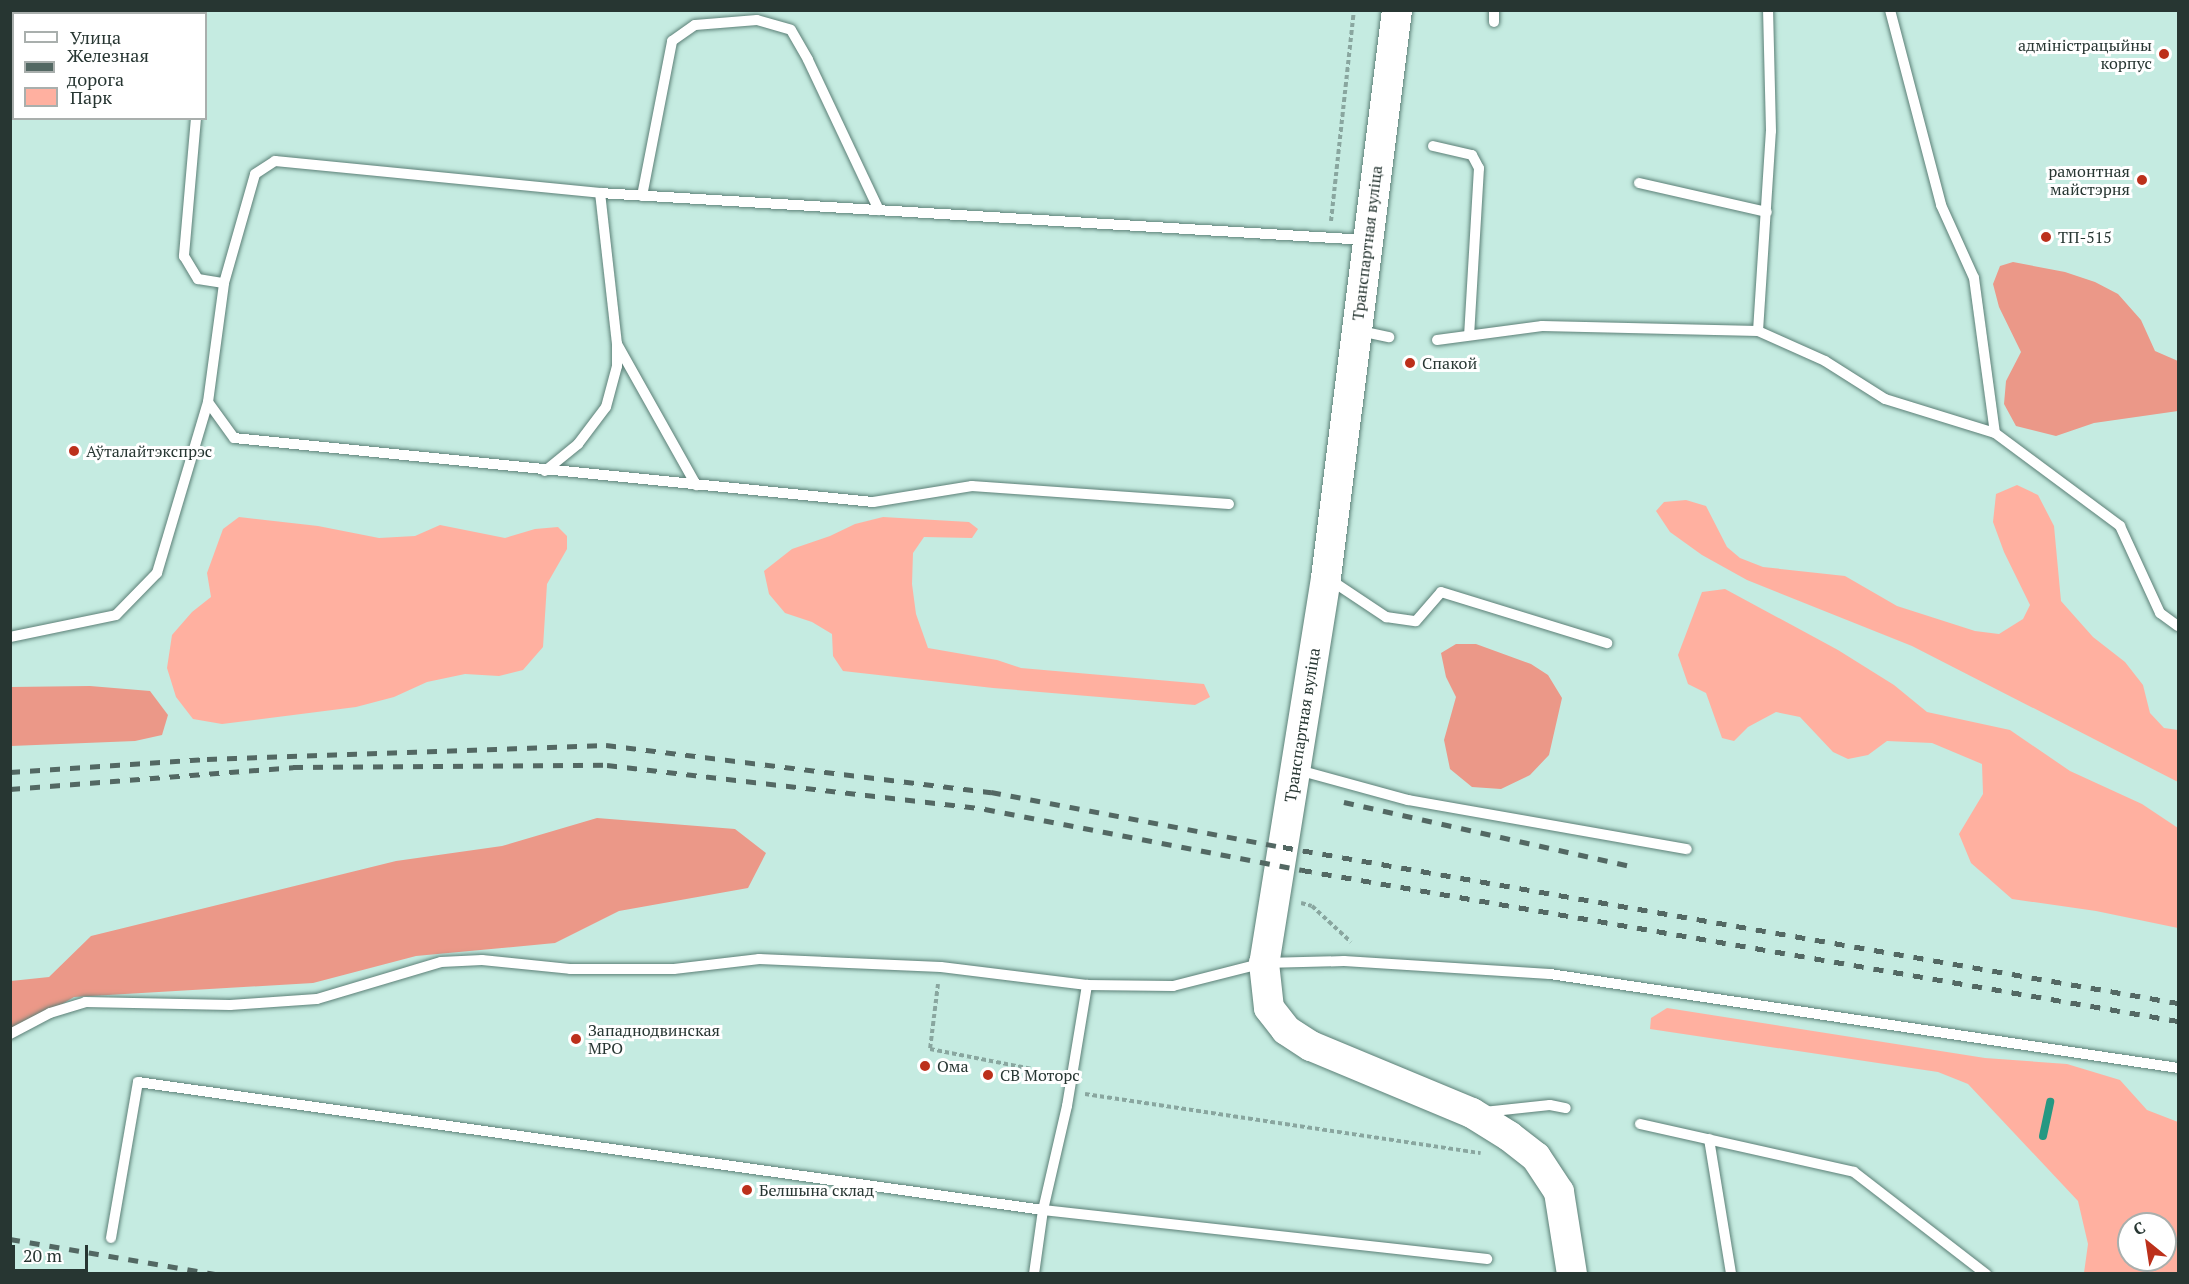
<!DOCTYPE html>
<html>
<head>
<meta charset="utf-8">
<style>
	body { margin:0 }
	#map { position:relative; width:2189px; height:1284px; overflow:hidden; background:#c5ebe1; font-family:"PT Serif",serif }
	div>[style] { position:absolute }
	.green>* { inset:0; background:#ffb0a0 }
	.forest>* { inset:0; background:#eb9888 }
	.stream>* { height:8px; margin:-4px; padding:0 4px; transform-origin:4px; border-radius:4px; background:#269882 }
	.path>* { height:4px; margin-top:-2px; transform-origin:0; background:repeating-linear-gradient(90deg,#89a69f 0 4.5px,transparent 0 7.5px) }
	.roads { filter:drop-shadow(0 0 2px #5c8077) drop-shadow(0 0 2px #5c8077) }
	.lane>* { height:10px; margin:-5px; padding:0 5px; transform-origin:5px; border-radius:5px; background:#fff }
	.secondary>* { height:30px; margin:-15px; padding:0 15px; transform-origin:15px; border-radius:15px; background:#fff }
	.rail>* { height:4.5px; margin-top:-2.25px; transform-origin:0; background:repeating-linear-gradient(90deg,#536863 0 10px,transparent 0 20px) }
	.dots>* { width:16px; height:16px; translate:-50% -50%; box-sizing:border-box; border:3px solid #fff; border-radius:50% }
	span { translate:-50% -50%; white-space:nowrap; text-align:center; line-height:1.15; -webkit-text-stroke:6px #fff; paint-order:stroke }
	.poi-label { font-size:16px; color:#273632 }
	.right { translate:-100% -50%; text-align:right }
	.left { translate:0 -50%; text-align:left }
	.street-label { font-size:16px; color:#273632 }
	.frame { position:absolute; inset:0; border:12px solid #273632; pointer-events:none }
	.legend { position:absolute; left:12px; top:12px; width:195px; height:108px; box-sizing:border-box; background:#fff; border:2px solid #a9afad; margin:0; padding:8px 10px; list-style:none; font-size:18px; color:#273632 }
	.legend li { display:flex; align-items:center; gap:12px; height:30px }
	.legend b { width:30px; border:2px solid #a9afad }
	.north { position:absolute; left:2117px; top:1212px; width:60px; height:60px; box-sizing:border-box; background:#fff; border:2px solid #a9afad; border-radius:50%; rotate:330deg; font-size:16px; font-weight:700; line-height:24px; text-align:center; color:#273632 }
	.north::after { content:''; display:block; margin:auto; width:21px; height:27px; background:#bc301b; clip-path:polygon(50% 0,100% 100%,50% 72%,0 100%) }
	.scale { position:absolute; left:12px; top:1245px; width:76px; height:27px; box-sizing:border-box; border:3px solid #273632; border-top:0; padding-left:8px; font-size:18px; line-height:21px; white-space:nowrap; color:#273632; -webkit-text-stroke:4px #fff; paint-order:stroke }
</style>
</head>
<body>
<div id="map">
	<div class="green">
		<div style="clip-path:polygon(2017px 485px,2038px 495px,2054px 526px,2061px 601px,2093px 637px,2125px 662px,2143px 685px,2150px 713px,2164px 728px,2178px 730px,2178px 782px,1912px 646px,1747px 580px,1702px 555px,1670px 532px,1656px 511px,1664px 502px,1686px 500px,1706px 506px,1727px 547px,1740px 558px,1763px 567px,1845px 576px,1897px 606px,1975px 631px,1999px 634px,2023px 619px,2030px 605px,2004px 552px,1993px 522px,1996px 494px)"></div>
		<div style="clip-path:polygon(239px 517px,318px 526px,379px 538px,415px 536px,440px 525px,505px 538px,535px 529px,558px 527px,567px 536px,567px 549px,547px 584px,543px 647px,523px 670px,499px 676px,465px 674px,427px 682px,394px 697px,356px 707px,222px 724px,193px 719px,176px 697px,167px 668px,172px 635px,192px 612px,211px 597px,207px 573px,223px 529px)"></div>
		<div style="clip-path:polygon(883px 517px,969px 522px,978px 529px,972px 538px,924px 537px,913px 553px,912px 584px,916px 614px,928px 648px,997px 660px,1021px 668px,1204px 684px,1210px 697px,1195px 705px,993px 688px,843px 671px,833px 656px,832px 634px,812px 622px,785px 613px,769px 594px,764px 571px,792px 549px,830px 536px,855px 524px)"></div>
		<div style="clip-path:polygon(1725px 589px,1838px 650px,1894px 685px,1927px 712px,2010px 730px,2070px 771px,2142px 804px,2178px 828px,2178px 928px,2096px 911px,2012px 899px,1971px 863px,1959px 834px,1983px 794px,1982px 764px,1932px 743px,1887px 741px,1868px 755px,1848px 759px,1833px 752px,1800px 717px,1776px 712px,1748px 727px,1734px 741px,1722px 738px,1706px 693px,1688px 684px,1678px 655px,1702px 592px)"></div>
		<div style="clip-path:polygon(evenodd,1667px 1008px,1985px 1058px,2067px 1064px,2120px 1080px,2147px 1110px,2178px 1122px,2178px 1273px,2084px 1273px,2088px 1244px,2078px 1201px,1968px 1084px,1938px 1072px,1650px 1029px,1651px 1018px,1667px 1008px,2129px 1224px,2165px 1224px,2165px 1260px,2129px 1260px,2129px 1224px)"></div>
	</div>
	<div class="forest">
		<div style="clip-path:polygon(2013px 262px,2065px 272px,2095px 282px,2118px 294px,2141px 320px,2155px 351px,2178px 361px,2178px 411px,2094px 423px,2056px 436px,2016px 426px,2004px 404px,2006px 381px,2021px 352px,1999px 307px,1993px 284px,2000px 266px)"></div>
		<div style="clip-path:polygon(1456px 644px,1476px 644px,1531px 664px,1548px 675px,1562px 698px,1549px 755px,1530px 775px,1501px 789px,1472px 787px,1450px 769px,1444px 740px,1456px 697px,1446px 677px,1441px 653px)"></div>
		<div style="clip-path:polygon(90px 686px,150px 691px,168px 715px,162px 735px,135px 741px,11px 746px,11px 687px)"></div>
		<div style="clip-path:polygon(597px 818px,735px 829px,766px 853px,748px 888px,619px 911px,555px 943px,416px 956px,313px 983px,74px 997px,11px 1034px,11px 981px,49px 977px,91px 936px,396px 861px,502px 846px)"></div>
	</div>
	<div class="stream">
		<div style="left:2043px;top:1136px;width:35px;rotate:-78deg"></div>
	</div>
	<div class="path">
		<div style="left:1331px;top:221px;width:212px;rotate:-83.8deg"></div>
		<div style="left:1301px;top:903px;width:11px;rotate:15deg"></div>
		<div style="left:1312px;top:906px;width:53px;rotate:42.7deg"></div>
		<div style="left:938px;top:984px;width:65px;rotate:97deg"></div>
		<div style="left:930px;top:1049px;width:104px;rotate:11.1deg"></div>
		<div style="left:1085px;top:1094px;width:400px;rotate:8.5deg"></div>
	</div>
	<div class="roads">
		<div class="lane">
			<div style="left:1890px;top:10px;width:202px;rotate:75.3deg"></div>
			<div style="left:1941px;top:205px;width:80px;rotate:65.7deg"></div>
			<div style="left:1974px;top:278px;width:156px;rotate:82.3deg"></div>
			<div style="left:1494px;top:22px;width:12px;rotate:-90deg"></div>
			<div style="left:10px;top:58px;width:4px"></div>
			<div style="left:196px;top:118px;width:139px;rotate:95deg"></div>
			<div style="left:184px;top:256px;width:27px;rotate:59deg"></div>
			<div style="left:198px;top:279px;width:26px;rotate:9deg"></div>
			<div style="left:1433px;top:146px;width:40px;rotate:13deg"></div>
			<div style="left:1472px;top:155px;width:15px;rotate:62deg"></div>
			<div style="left:1479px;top:168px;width:167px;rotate:93.4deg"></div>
			<div style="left:1639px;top:183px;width:131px;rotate:12.8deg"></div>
			<div style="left:642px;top:196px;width:158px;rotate:-79deg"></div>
			<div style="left:672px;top:41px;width:28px;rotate:-35deg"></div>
			<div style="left:695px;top:25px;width:62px;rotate:-4.6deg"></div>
			<div style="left:757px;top:20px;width:35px;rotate:16deg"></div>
			<div style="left:791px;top:30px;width:34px;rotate:60deg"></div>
			<div style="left:808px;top:60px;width:166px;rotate:64.7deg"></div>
			<div style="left:1360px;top:331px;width:30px;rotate:12deg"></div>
			<div style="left:1758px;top:331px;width:200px;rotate:-86.3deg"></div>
			<div style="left:1771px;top:131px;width:121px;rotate:-91.4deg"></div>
			<div style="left:1437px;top:340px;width:106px;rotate:-7.6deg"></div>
			<div style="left:1542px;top:326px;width:216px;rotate:1.3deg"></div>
			<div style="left:1758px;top:331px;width:73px;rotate:24.1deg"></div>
			<div style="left:1825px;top:361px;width:71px;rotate:32.3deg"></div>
			<div style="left:1885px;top:399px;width:115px;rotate:17.2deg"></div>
			<div style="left:1995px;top:433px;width:156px;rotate:36.6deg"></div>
			<div style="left:2120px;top:526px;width:96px;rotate:65.3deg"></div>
			<div style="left:2160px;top:613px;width:22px;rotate:36deg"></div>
			<div style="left:617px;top:344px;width:162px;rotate:60.7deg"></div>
			<div style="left:545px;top:471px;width:43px;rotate:-39.3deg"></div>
			<div style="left:578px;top:444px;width:46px;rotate:-52.9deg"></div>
			<div style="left:606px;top:407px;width:42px;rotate:-75deg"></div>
			<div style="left:617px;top:366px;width:22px;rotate:-90deg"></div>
			<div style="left:617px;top:344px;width:152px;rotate:-96.4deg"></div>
			<div style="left:1229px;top:504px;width:258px;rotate:-176deg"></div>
			<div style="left:972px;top:486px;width:100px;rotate:170.8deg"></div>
			<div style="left:873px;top:502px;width:642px;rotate:-174.28deg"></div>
			<div style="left:234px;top:438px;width:44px;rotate:-125.8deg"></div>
			<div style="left:208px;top:402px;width:120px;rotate:-82.3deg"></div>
			<div style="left:224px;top:283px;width:113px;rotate:-74.1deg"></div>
			<div style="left:255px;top:174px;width:24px;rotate:-33deg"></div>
			<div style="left:275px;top:161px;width:327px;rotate:5.6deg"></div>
			<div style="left:600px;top:193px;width:767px;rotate:3.51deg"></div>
			<div style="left:1329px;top:579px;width:69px;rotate:33.7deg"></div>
			<div style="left:1386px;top:617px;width:30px;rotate:8deg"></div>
			<div style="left:1416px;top:621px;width:38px;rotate:-49deg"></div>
			<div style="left:1441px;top:592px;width:174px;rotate:17.1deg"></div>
			<div style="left:10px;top:637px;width:108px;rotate:-11.7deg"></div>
			<div style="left:116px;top:615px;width:59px;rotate:-45.7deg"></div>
			<div style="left:157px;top:573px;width:178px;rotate:-73.4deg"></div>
			<div style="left:1298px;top:770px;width:114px;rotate:15.3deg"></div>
			<div style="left:1408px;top:800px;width:283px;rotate:10deg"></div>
			<div style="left:10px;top:1034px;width:45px;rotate:-27.7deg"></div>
			<div style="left:50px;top:1013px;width:37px;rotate:-17deg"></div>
			<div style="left:85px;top:1002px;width:145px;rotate:1.2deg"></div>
			<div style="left:230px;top:1005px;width:87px;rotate:-3.9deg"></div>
			<div style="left:317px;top:999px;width:129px;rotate:-16.6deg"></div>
			<div style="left:441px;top:962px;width:41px;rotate:-2.8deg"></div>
			<div style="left:482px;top:960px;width:88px;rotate:5.8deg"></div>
			<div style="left:570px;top:969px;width:104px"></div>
			<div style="left:674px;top:969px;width:86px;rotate:-6.7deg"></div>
			<div style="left:759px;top:959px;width:182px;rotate:2.5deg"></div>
			<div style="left:941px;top:967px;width:147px;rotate:7deg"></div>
			<div style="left:1087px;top:985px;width:86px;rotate:0.7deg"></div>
			<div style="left:1173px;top:986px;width:94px;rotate:-14.2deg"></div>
			<div style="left:1264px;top:963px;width:80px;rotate:-1.4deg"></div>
			<div style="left:1344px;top:961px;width:206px;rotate:3.6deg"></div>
			<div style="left:1550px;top:974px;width:635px;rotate:8.51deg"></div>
			<div style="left:1484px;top:1112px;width:66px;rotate:-6.1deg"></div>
			<div style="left:1550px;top:1105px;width:16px;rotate:11deg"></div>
			<div style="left:1640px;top:1124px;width:219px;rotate:12.6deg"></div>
			<div style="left:1854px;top:1172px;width:167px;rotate:37.7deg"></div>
			<div style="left:1709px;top:1139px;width:137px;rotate:80.7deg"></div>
			<div style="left:111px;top:1238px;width:158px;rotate:-80.2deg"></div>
			<div style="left:138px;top:1082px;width:914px;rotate:8.05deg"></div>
			<div style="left:1043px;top:1210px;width:447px;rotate:6.3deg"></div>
			<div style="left:1034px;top:1274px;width:65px;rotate:-82deg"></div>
			<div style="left:1043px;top:1210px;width:107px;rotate:-77deg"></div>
			<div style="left:1067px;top:1106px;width:123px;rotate:-80.6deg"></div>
		</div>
		<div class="secondary">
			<div style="left:1397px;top:10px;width:572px;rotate:97.13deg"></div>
			<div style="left:1326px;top:578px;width:390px;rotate:99.1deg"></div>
			<div style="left:1264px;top:963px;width:45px;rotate:83.7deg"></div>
			<div style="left:1269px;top:1008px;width:28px;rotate:52deg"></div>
			<div style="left:1286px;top:1030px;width:30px;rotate:33deg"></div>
			<div style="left:1311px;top:1046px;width:174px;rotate:22.6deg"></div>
			<div style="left:1472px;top:1113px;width:44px;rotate:31.9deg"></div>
			<div style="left:1509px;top:1136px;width:34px;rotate:38deg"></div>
			<div style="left:1536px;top:1157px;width:42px;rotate:56.7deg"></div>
			<div style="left:1559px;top:1192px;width:83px;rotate:81deg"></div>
		</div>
	</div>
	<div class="rail">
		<div style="left:10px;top:772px;width:197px;rotate:-3.8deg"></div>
		<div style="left:207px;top:759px;width:399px;rotate:-2deg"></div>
		<div style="left:606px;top:745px;width:388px;rotate:7deg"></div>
		<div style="left:991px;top:792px;width:297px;rotate:10.7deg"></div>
		<div style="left:1283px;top:847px;width:908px;rotate:9.89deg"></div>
		<div style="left:10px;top:789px;width:284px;rotate:-4.4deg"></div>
		<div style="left:293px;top:767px;width:314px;rotate:-0.4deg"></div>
		<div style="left:607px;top:765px;width:381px;rotate:6.6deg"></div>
		<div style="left:985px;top:809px;width:323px;rotate:10.9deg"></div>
		<div style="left:1302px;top:870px;width:889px;rotate:9.78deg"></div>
		<div style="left:1344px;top:802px;width:297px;rotate:12.6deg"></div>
		<div style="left:10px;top:1239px;width:208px;rotate:9.7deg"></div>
	</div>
	<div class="dots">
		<div style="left:2164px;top:54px;background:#bc301b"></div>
		<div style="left:2142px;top:180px;background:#bc301b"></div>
		<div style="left:2046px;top:237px;background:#bc301b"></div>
		<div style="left:1410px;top:363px;background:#bc301b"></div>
		<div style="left:74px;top:451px;background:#bc301b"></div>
		<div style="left:576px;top:1039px;background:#bc301b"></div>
		<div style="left:925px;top:1066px;background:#bc301b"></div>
		<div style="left:988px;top:1075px;background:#bc301b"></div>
		<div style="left:747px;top:1190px;background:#bc301b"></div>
	</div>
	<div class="poi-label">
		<span class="right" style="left:2152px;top:54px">адміністрацыйны<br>корпус</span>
		<span class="right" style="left:2130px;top:180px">рамонтная<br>майстэрня</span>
		<span class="left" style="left:2058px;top:237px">ТП-515</span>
		<span class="left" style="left:1422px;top:363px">Спакой</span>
		<span class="left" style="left:86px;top:451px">Аўталайтэкспрэс</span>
		<span class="left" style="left:588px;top:1039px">Западнодвинская<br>МРО</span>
		<span class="left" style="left:937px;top:1066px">Ома</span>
		<span class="left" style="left:1000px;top:1075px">СВ Моторс</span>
		<span class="left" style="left:759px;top:1190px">Белшына склад</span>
	</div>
	<div class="street-label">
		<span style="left:1367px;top:243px;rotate:-83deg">Транспартная вуліца</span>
		<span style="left:1302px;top:725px;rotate:-81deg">Транспартная вуліца</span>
	</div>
	<div class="frame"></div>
	<ul class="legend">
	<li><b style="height:8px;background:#fff"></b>Улица</li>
	<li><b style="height:8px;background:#536863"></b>Железная дорога</li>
	<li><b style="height:16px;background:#ffb0a0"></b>Парк</li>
	</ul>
	<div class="north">С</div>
	<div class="scale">20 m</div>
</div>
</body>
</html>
